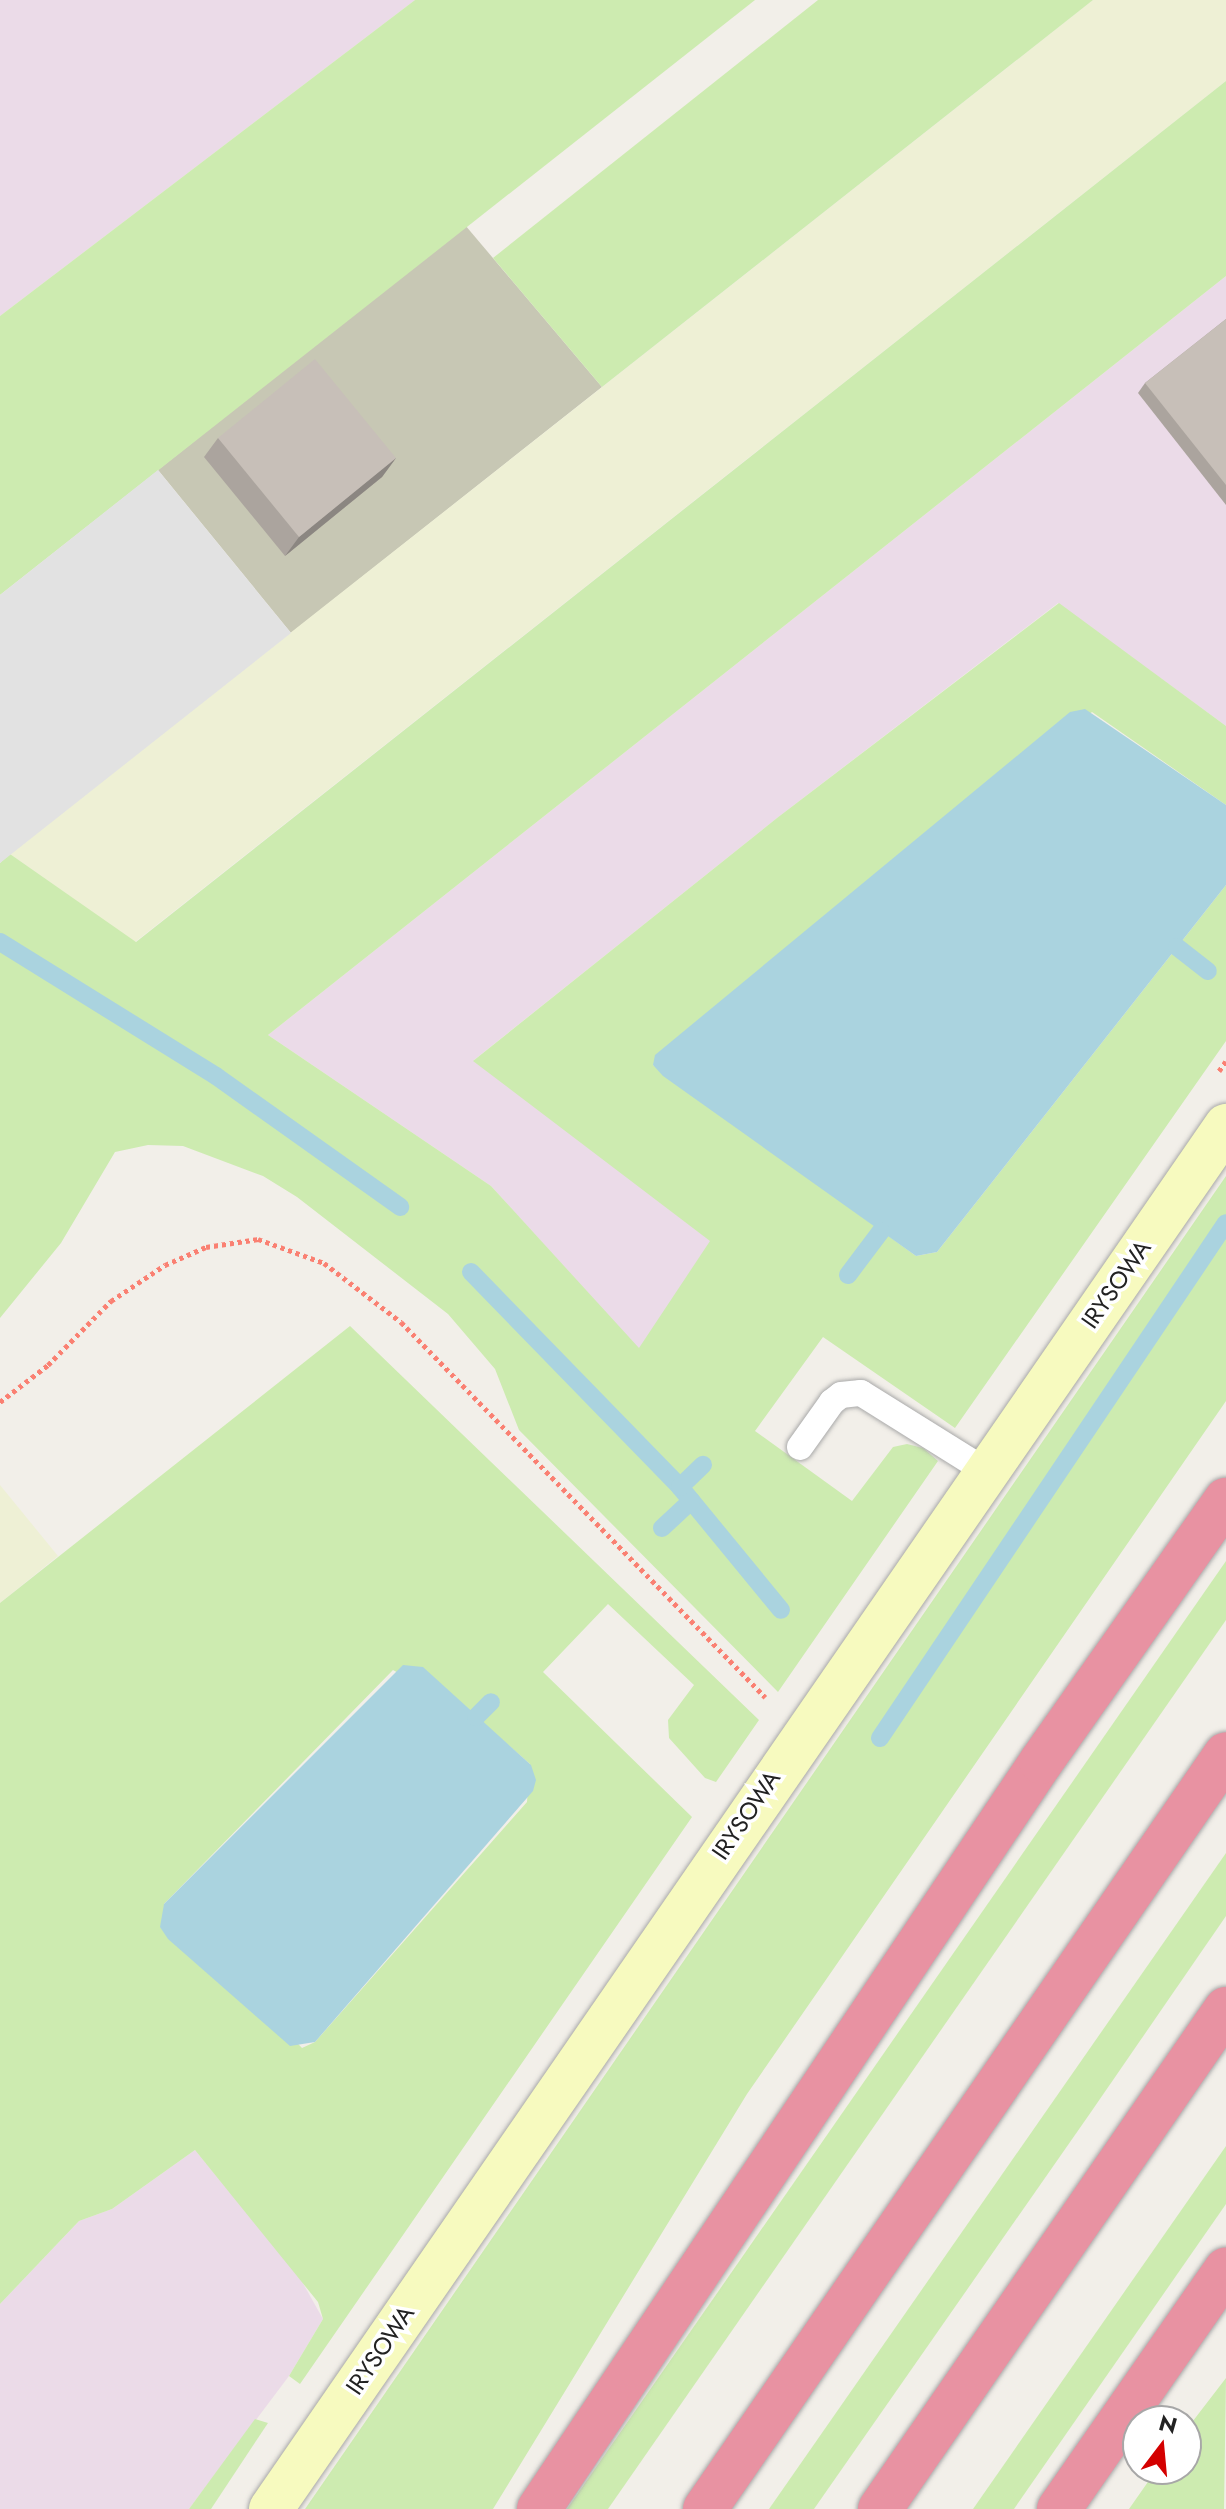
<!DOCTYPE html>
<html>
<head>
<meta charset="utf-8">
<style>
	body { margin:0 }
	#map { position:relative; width:1226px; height:2509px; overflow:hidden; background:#f2efe9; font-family:Jost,sans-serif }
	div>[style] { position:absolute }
	.industrial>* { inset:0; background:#ebdbe8 }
	.construction>* { inset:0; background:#c7c7b4 }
	.farmland>* { inset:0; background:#eef0d5 }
	.grass>* { inset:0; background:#cdebb0 }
	.parking>* { inset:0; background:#e2e2e2 }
	.water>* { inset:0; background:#aad3df }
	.stream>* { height:18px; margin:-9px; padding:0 9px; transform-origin:9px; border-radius:9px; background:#aad3df }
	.path>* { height:5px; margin-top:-2.5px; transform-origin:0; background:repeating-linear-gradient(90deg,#fa8072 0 4px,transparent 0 8px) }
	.roads { filter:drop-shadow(0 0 2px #a9a9a9) drop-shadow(0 0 2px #a9a9a9) }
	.lane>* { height:26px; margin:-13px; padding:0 13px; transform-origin:13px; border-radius:13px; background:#fff }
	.secondary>* { height:44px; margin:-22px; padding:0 22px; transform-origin:22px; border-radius:22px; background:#f7fabf }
	.highway>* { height:44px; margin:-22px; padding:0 22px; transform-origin:22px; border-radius:22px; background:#e892a2 }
	.wall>* { inset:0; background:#aba49e }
	.shaded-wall>* { inset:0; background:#8b8681 }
	.building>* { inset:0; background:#c7bfb8 }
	span { translate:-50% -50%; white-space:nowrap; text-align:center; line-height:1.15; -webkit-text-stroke:7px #fff; paint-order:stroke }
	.street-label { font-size:24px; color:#222 }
	.north { position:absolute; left:1122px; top:2405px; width:80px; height:80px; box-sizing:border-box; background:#fff; border:2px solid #a7a7a7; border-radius:50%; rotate:16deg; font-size:22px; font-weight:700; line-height:32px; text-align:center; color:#222 }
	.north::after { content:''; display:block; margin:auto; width:28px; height:36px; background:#d40000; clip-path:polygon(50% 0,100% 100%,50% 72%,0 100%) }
</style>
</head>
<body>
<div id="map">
	<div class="industrial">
		<div style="clip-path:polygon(0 0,415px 0,0 316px)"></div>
		<div style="clip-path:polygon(1226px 276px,1226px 726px,1058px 603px,777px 818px,474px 1060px,711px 1241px,639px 1349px,491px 1186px,268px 1035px)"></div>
		<div style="clip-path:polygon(195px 2150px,300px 2278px,323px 2319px,289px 2376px,189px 2509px,0 2509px,0 2304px,79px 2221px,112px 2209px)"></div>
	</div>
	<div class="construction">
		<div style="clip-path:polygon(465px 225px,602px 387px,291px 633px,158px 470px)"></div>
	</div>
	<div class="farmland">
		<div style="clip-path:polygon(1093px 0,1226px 0,1226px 81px,135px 942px,10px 854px)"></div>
		<div style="clip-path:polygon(0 1485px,58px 1556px,0 1603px)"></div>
	</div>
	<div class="grass">
		<div style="clip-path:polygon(415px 0,755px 0,0 595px,0 316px)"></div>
		<div style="clip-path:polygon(818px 0,1093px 0,602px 387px,493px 258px)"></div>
		<div style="clip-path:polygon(1226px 81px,1226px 276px,268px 1035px,491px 1186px,639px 1348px,710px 1241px,473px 1061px,777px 818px,1059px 603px,1226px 726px,1226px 805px,1092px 712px,653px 1065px,916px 1256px,937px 1252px,1226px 885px,1226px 1041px,955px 1428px,823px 1337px,755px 1431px,852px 1501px,893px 1447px,907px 1444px,923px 1448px,938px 1461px,778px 1692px,519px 1430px,495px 1369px,448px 1314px,297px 1197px,263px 1176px,183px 1146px,148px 1145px,115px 1152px,61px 1243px,0 1318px,0 863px,10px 854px,136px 942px)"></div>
		<div style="clip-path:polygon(1226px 1176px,1226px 1401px,747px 2094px,493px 2509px,305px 2509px)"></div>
		<div style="clip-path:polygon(evenodd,350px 1326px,759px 1720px,716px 1782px,705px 1778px,669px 1738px,668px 1720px,694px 1685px,608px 1604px,543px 1672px,692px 1817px,300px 2384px,289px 2376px,323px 2319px,318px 2302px,195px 2150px,112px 2209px,79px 2221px,0 2304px,0 1603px,350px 1326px,393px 1670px,476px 1717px,530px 1764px,527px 1802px,315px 2042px,302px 2048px,164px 1904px,393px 1670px)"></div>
		<div style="clip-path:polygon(1226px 1561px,1226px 1620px,608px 2509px,567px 2509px)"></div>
		<div style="clip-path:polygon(1226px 1853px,1226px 1916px,1091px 2112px,814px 2509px,769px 2509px)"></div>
		<div style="clip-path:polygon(1226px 2146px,1226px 2204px,1014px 2509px,973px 2509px)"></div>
		<div style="clip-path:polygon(1226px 2378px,1224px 2509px,1129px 2509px,1157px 2469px,1186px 2469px,1186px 2430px)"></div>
		<div style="clip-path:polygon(255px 2419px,268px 2423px,211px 2509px,189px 2509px)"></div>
	</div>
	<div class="parking">
		<div style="clip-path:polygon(158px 470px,291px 633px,0 863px,0 595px)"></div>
	</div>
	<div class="water">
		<div style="clip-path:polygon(1085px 709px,1226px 805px,1226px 885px,937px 1252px,916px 1256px,663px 1076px,653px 1065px,655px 1055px,1070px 712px)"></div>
		<div style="clip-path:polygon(403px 1665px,423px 1667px,531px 1765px,536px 1780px,533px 1791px,315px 2042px,290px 2046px,168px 1939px,160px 1927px,164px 1904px)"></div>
	</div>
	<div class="stream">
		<div style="left:0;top:942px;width:254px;rotate:31.8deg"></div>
		<div style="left:216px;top:1076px;width:226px;rotate:35.4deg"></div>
		<div style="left:1177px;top:947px;width:39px;rotate:38deg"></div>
		<div style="left:471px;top:1272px;width:300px;rotate:45.8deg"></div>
		<div style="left:680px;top:1487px;width:159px;rotate:50.6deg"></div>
		<div style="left:848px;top:1275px;width:55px;rotate:-53.1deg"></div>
		<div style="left:680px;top:1487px;width:32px;rotate:-44deg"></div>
		<div style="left:662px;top:1528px;width:40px;rotate:-43deg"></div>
		<div style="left:476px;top:1717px;width:21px;rotate:-45deg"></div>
		<div style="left:880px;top:1738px;width:620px;rotate:-56.11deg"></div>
	</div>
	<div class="path">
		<div style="left:1219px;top:1071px;width:12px;rotate:-55deg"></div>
		<div style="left:0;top:1402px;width:61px;rotate:-37.6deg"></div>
		<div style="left:48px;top:1365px;width:90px;rotate:-45.5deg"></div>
		<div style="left:111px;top:1301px;width:65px;rotate:-33.7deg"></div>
		<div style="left:165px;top:1265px;width:45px;rotate:-23.7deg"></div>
		<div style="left:206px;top:1247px;width:53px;rotate:-8.7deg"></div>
		<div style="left:258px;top:1239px;width:70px;rotate:20deg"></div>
		<div style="left:324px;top:1263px;width:97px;rotate:37.5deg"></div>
		<div style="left:401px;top:1322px;width:523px;rotate:45.85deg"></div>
	</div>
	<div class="roads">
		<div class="lane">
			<div style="left:800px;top:1447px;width:55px;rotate:-54.6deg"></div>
			<div style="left:832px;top:1402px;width:11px;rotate:-38deg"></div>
			<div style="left:841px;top:1395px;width:20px;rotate:-6deg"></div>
			<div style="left:861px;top:1393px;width:147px;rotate:32deg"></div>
		</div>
		<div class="secondary">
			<div style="left:271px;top:2509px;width:1681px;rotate:-55.37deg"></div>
		</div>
		<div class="highway">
			<div style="left:539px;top:2509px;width:900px;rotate:-56.1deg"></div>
			<div style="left:1041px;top:1762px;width:321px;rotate:-54.8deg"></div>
			<div style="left:705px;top:2509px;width:917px;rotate:-55.39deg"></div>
			<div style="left:880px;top:2509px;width:608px;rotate:-55.32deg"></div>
			<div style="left:1059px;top:2509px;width:292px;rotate:-55.1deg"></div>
		</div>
	</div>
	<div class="wall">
		<div style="clip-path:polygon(1226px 319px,1226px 505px,1138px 393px,1145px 383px)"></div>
		<div style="clip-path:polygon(218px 438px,396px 458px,382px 477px,285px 556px,204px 457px)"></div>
	</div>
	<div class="shaded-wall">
		<div style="clip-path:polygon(396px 458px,382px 477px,285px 556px,299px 537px)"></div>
	</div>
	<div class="building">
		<div style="clip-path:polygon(1226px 319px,1226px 485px,1145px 383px)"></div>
		<div style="clip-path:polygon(315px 359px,396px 458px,299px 537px,218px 438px)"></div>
	</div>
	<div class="street-label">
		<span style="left:1116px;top:1284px;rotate:-55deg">IRYSOWA</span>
		<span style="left:746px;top:1815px;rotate:-56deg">IRYSOWA</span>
		<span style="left:380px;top:2350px;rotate:-56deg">IRYSOWA</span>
	</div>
	<div class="north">N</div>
</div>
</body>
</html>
